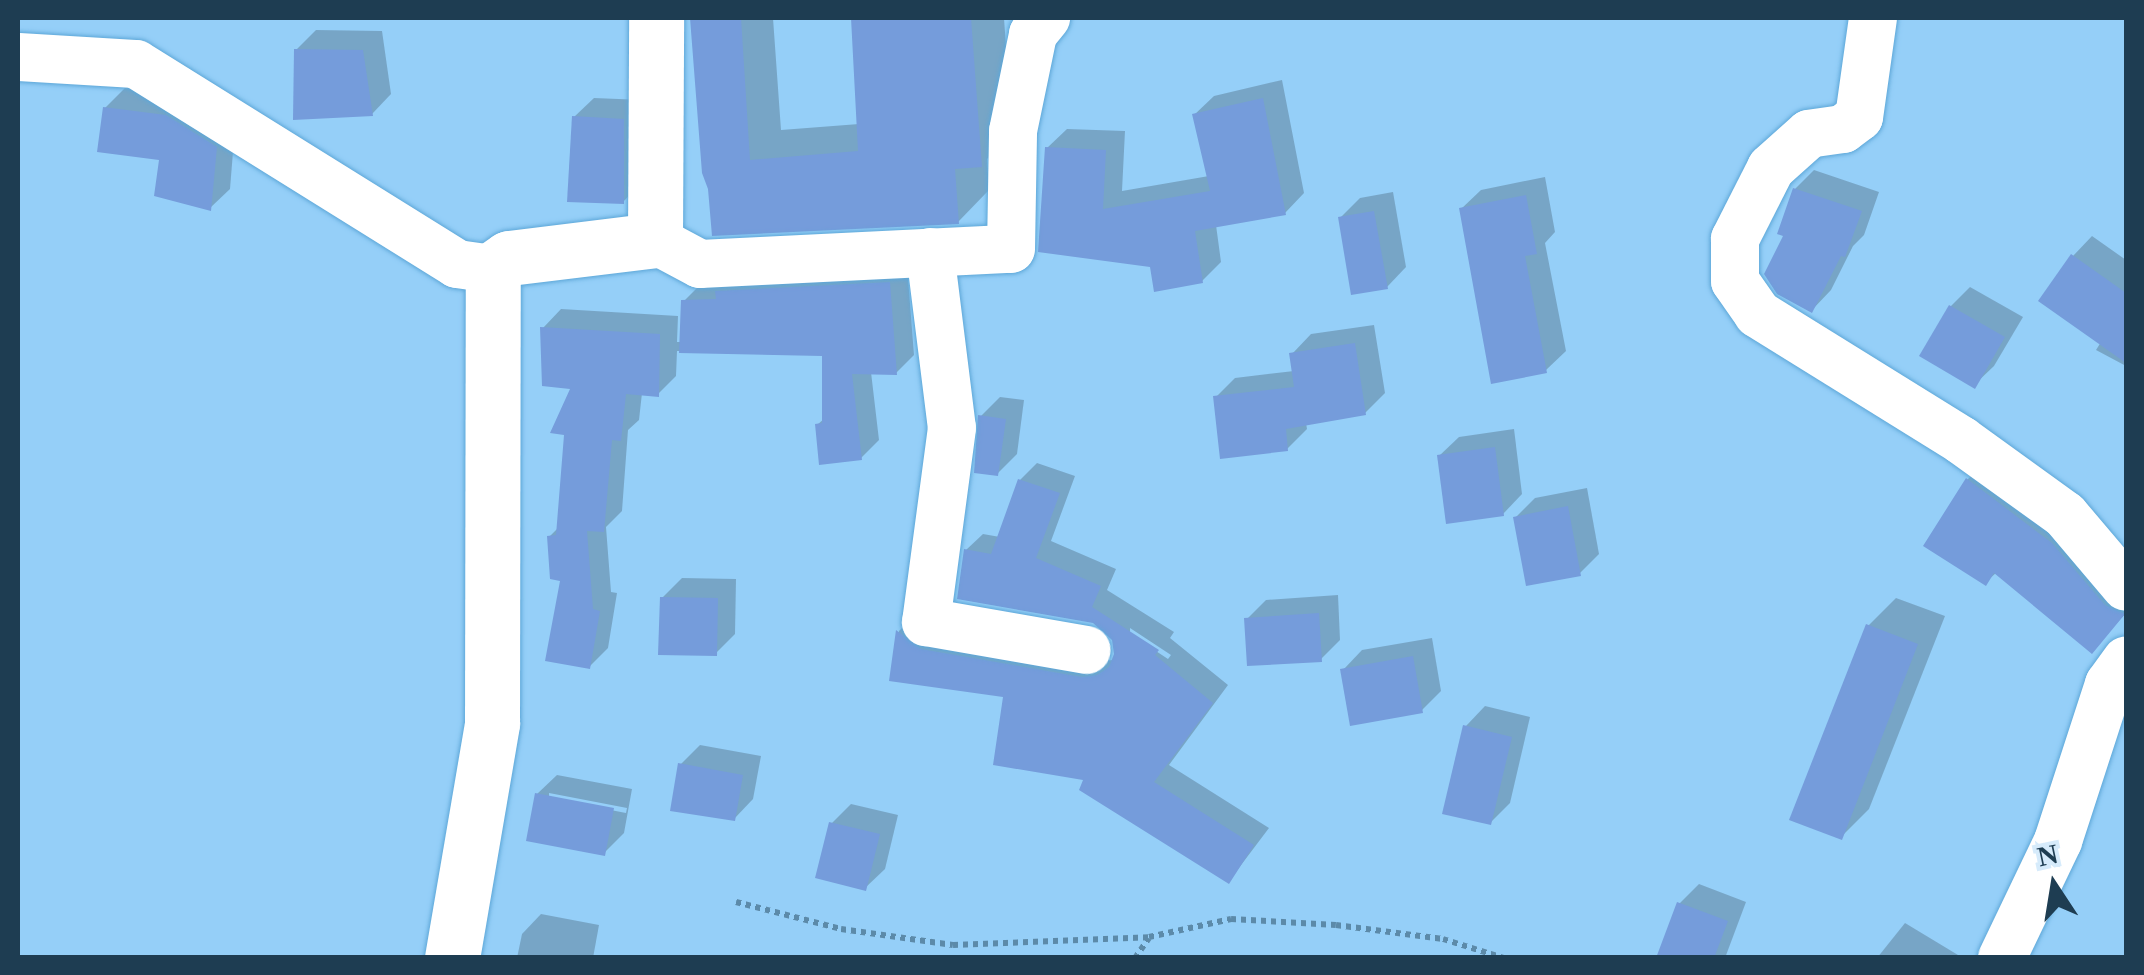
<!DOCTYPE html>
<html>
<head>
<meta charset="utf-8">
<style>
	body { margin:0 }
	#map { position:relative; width:2144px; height:975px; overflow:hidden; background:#95cff8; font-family:Georgia,serif }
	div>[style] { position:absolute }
	.shadow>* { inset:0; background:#0003 }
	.building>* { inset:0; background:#759cdb }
	.path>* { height:6px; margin-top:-3px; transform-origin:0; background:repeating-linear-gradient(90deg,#5c8aa9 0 5px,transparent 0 10px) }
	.roads { filter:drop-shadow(0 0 2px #5da7d8) drop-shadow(0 0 2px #5da7d8) }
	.street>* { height:48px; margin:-24px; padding:0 24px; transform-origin:24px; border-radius:24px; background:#fff }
	.secondary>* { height:55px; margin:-27.5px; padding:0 27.5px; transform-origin:27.5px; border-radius:27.5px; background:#fff }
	span { translate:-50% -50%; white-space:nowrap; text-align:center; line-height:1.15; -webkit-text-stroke:9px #d6ebfb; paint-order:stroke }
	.frame { position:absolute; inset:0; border:20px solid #1e3d52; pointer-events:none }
	.north { position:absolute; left:2004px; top:835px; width:100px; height:100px; -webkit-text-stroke:8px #d6ebfb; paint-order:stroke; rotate:348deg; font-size:28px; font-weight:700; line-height:40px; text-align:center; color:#1e3d52 }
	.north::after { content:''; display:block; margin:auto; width:35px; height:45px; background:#1e3d52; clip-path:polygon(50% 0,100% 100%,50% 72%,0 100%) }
</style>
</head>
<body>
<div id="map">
	<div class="shadow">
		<div style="clip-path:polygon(692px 18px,773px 18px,781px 130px,859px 124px,853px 18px,1004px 18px,1012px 134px,987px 159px,989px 190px,958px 222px,711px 188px,704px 172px)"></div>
		<div style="clip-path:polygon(316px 30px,382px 31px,391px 94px,372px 114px,296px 50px)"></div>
		<div style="clip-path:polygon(1282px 80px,1304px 193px,1285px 213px,1216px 225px,1221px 262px,1202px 281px,1152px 265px,1047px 148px,1067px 129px,1125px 131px,1122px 191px,1209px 176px,1194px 115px,1214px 96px)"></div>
		<div style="clip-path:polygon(125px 88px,186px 96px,235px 127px,230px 189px,210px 208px,105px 108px)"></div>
		<div style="clip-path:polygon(594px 98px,643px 100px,642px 182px,623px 202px,574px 117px)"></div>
		<div style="clip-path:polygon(1814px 170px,1879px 192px,1864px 235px,1853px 246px,1831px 290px,1812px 310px,1786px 235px,1795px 189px)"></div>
		<div style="clip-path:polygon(1545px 177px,1555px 232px,1545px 243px,1566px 351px,1546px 370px,1461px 209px,1481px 190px)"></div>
		<div style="clip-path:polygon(1393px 192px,1406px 267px,1387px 287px,1340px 218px,1360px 198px)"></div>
		<div style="clip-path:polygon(2092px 236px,2126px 260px,2126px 366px,2096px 350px,2101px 342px,2073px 256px)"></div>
		<div style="clip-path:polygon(907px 265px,914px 355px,896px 373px,871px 372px,879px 440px,861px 458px,817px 425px,825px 418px,824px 354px,677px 351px,676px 376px,658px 394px,642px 393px,639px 420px,628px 430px,622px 511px,606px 527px,611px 592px,617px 593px,608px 648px,589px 667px,550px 536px,560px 526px,574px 387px,543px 328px,561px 309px,678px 316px,677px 342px,682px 342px,683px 302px,702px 283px)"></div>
		<div style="clip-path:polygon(1970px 287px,2023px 317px,1994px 366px,1974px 385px,1922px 356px,1951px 306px)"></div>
		<div style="clip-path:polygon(1374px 325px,1385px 393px,1365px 413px,1306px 423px,1307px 429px,1287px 449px,1216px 397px,1235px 378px,1294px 371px,1292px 354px,1311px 334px)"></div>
		<div style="clip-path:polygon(1000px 397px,1024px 400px,1017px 454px,998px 473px,981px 416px)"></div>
		<div style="clip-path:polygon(1514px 429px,1522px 494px,1503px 514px,1439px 456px,1459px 437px)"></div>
		<div style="clip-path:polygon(1988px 460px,2126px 587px,2126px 613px,2092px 650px,1997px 572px,1985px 583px,1926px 545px,1968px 479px)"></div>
		<div style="clip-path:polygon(evenodd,1037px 463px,1075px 476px,1051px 541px,1116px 569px,1107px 590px,1174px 632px,1170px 638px,1228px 685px,1169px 765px,1269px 828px,1229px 881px,1006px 695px,892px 679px,899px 631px,915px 615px,1100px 661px,1114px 660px,1115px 638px,1094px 621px,966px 550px,983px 534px,1000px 537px,1020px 480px,1037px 463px,1130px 628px,1171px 655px,1168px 659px,1130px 634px,1130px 628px)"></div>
		<div style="clip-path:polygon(1587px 488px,1599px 554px,1579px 574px,1516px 517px,1535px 498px)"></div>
		<div style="clip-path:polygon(682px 578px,736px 579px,735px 634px,716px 653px,662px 598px)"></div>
		<div style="clip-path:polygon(1338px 595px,1340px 640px,1321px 659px,1247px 619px,1266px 600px)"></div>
		<div style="clip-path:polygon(1896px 598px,1945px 616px,1869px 809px,1841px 837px,1868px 626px)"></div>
		<div style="clip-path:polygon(1432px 638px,1441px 691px,1421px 711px,1343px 670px,1362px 650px)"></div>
		<div style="clip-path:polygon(1485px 706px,1530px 717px,1510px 803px,1490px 823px,1466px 726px)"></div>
		<div style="clip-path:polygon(700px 745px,761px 756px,753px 799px,734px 819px,680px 765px)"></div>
		<div style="clip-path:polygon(evenodd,557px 775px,632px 789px,624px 833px,604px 853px,537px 794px,557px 775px,549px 793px,627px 808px,626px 813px,549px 798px,549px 793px)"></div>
		<div style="clip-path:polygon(851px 804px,898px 815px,885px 869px,865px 888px,831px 824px)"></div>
		<div style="clip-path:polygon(1699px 884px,1746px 902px,1725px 958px,1659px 958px,1679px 904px)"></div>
		<div style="clip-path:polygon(541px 914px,599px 925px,593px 958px,517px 958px,522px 934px)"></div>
		<div style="clip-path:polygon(1905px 923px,1963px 958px,1877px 958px)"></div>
	</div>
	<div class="building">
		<div style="clip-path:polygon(690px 18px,741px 18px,750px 160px,858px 151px,851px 18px,971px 18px,982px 167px,955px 169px,959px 224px,712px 236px,708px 189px,702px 173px)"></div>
		<div style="clip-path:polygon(294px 49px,363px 50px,373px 116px,293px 120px)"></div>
		<div style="clip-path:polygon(1263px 98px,1286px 215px,1195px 231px,1203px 283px,1154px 292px,1150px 267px,1038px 252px,1045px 147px,1106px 150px,1103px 209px,1210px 191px,1192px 114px)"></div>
		<div style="clip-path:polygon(103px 107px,166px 115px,217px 147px,211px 211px,154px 196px,159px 160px,97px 152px)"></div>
		<div style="clip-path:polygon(572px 116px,624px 119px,624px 204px,567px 202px)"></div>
		<div style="clip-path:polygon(1793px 188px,1862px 211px,1845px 257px,1841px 256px,1812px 313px,1777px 294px,1764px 274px,1783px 236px,1777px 234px)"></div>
		<div style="clip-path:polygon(1526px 195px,1537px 254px,1525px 256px,1547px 373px,1491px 384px,1459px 208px)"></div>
		<div style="clip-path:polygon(1374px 211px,1388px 289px,1351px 295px,1338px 217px)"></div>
		<div style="clip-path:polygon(2071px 254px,2126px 293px,2126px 363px,2038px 301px)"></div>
		<div style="clip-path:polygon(890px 282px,897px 375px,852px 374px,862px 460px,819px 465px,815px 424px,822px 423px,822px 356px,679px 353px,681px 300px,716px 299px,715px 291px)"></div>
		<div style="clip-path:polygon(1949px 305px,2005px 337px,1975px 389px,1919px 356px)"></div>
		<div style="clip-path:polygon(540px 327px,660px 334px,659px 397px,626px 394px,621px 441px,612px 440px,604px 532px,587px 531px,593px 609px,600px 611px,590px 669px,545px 661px,560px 581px,550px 579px,547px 536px,556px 535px,564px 435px,550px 433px,570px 389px,542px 386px)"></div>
		<div style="clip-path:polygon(1355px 343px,1366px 415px,1286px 429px,1288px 451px,1220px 459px,1213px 396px,1294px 387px,1289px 353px)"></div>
		<div style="clip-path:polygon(978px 415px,1006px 419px,998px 476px,974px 473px)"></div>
		<div style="clip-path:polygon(1495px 447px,1504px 516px,1446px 524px,1437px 455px)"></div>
		<div style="clip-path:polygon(1966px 478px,2052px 543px,2105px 605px,2125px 614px,2092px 654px,1994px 573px,1986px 586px,1923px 546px)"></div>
		<div style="clip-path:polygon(1018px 479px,1060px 493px,1036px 558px,1101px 586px,1092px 607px,1159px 650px,1155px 655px,1213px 703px,1154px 782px,1254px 845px,1229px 884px,1079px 790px,1083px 780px,993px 765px,1003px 697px,889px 681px,896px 630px,921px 649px,1082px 677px,1097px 675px,1109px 667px,1114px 654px,1112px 640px,1093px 623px,957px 599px,964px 549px,991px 554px)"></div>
		<div style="clip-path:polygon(1568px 506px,1581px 576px,1526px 586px,1513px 517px)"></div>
		<div style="clip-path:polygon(660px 597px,718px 598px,717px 656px,658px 655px)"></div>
		<div style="clip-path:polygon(1319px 613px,1322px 662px,1247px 666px,1244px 618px)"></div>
		<div style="clip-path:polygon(1866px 624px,1918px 644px,1842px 840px,1789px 820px)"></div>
		<div style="clip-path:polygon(1413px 656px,1423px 713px,1350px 726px,1340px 669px)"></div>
		<div style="clip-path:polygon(1463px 725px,1512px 737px,1491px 825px,1442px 814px)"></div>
		<div style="clip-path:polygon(678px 763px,743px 775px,735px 821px,670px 811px)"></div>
		<div style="clip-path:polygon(535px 793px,614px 808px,605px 856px,526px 841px)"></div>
		<div style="clip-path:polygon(829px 822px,880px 834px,866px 891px,815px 878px)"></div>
		<div style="clip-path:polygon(1677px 902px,1728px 921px,1714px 958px,1656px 958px)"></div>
	</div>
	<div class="path">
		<div style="left:736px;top:902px;width:108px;rotate:14.4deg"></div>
		<div style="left:841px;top:929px;width:113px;rotate:8.1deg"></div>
		<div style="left:953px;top:945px;width:196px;rotate:-2.3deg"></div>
		<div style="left:1149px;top:937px;width:84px;rotate:-12.4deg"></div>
		<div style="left:1231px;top:919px;width:105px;rotate:3.3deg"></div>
		<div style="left:1336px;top:925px;width:108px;rotate:7.5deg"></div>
		<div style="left:1443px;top:939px;width:64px;rotate:17.3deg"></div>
		<div style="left:1135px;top:958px;width:24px;rotate:-55deg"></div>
	</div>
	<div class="roads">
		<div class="street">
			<div style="left:1873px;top:18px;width:100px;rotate:98deg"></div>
			<div style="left:1859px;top:117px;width:20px;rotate:143deg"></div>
			<div style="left:1843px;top:129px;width:34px;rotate:172deg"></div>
			<div style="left:1809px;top:134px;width:51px;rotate:138.2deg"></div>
			<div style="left:1771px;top:168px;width:80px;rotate:116.9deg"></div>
			<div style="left:1735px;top:239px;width:42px;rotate:90deg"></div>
			<div style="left:1735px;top:281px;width:40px;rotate:55.1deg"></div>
			<div style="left:1758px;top:314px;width:239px;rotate:31.8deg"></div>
			<div style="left:1961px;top:440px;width:128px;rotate:35.8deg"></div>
			<div style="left:2065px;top:515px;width:94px;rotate:49.7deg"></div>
			<div style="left:18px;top:57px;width:118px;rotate:3.4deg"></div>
			<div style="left:136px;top:64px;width:378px;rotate:31.9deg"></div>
			<div style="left:457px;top:264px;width:36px;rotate:8deg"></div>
			<div style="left:655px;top:240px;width:51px;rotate:28.1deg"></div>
			<div style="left:700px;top:264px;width:311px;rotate:-2.8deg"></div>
			<div style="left:1011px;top:249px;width:118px;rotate:-89deg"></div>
			<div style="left:1013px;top:131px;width:99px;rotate:-78.3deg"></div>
			<div style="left:1033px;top:34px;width:21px;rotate:-51deg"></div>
			<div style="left:930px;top:252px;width:177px;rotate:82.9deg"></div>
			<div style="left:952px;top:428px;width:196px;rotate:97.6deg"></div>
			<div style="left:926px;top:622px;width:163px;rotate:9.9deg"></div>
			<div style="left:2002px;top:958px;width:130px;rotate:-64.4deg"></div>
			<div style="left:2058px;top:841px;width:165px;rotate:-72deg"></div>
			<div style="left:2109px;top:684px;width:29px;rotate:-54deg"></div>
		</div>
		<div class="secondary">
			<div style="left:452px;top:958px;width:238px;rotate:-80.3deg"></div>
			<div style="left:492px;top:723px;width:454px;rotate:-89.9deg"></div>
			<div style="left:493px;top:269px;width:19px;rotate:-35deg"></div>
			<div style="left:509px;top:258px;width:147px;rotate:-7deg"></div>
			<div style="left:655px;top:240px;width:222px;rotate:-89.7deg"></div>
		</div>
	</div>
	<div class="frame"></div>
	<div class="north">N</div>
</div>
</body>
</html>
